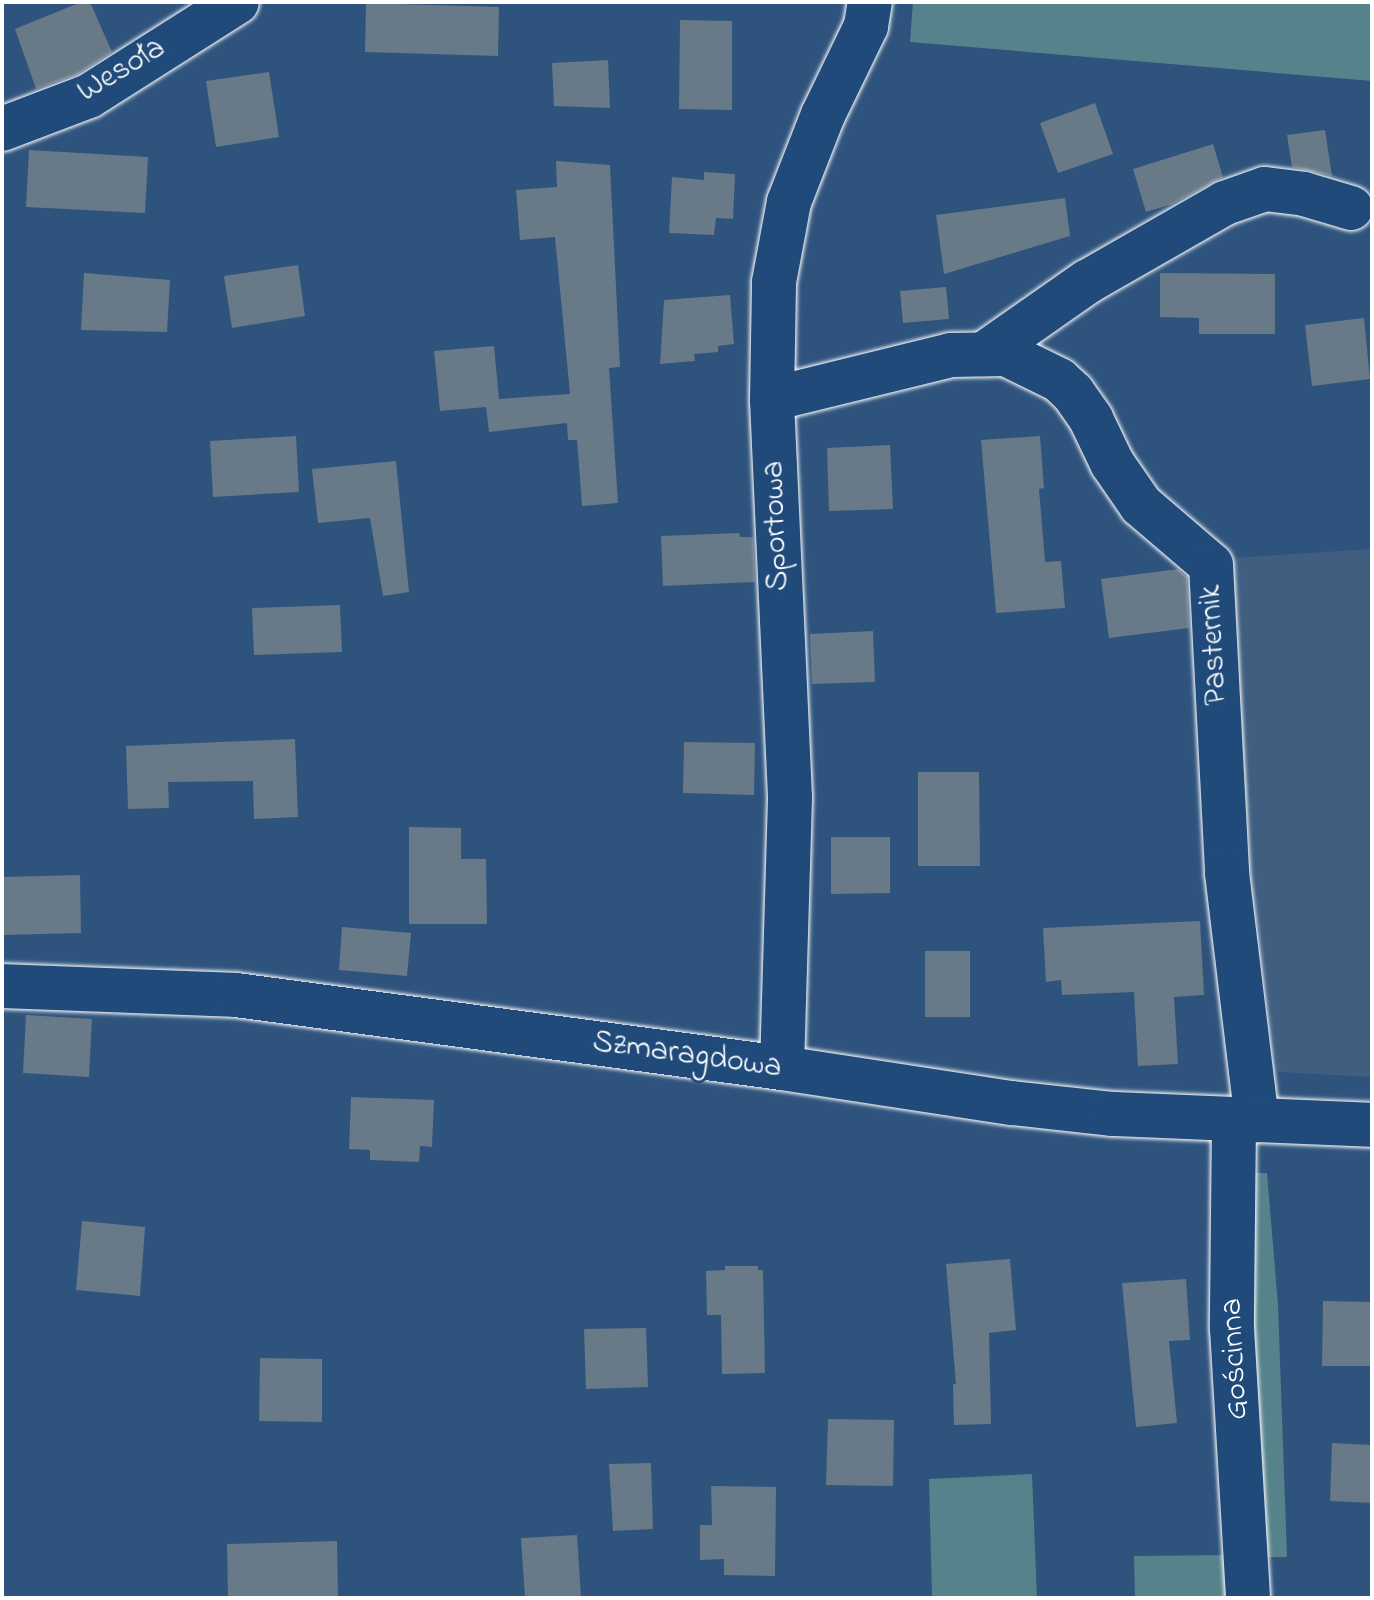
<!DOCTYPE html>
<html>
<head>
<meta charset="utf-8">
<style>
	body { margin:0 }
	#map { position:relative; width:1374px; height:1600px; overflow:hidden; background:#2e537d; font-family:"Indie Flower",sans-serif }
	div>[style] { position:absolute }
	.built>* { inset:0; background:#3f5e80 }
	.green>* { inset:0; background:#55828b }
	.building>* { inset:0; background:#687988 }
	.roads { filter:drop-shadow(0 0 2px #fff) drop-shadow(0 0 2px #fff) }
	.minor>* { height:44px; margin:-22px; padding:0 22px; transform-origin:22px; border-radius:22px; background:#1f4a7a }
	span { translate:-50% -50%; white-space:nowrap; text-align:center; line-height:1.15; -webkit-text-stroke:6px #1f4a7a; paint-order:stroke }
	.street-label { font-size:32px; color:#fff }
	.frame { position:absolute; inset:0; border:4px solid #fff; pointer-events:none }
</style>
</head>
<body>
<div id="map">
	<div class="built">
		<div style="clip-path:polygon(1372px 549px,1372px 1077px,1278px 1072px,1250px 863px,1231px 558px)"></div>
	</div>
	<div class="green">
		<div style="clip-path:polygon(913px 2px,1372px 2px,1372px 81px,910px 42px)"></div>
		<div style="clip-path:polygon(1247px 1173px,1267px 1173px,1278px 1305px,1287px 1557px,1261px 1557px)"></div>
		<div style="clip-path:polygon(1032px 1474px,1037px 1598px,932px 1598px,929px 1479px)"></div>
		<div style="clip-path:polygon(1231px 1555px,1232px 1598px,1135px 1598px,1134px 1556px)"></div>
	</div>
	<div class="building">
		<div style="clip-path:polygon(81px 2px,90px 2px,112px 52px,78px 74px,36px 89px,15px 29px)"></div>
		<div style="clip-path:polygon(366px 3px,499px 7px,498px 56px,365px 52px)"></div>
		<div style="clip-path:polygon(680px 20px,732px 21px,732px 110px,679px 109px)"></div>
		<div style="clip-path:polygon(608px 60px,610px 108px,554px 106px,552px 63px)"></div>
		<div style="clip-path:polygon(269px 72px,279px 137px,216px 147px,206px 81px)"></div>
		<div style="clip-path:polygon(1095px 103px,1113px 154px,1058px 173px,1040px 123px)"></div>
		<div style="clip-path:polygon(1325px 130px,1332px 176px,1292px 167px,1287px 135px)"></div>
		<div style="clip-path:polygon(1213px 144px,1223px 177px,1172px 204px,1146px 212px,1133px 169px)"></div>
		<div style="clip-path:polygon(29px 150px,148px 157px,145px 213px,26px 207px)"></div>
		<div style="clip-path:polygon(556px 161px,610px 165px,620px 367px,609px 368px,618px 503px,582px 506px,577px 440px,568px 440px,567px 423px,489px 432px,486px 407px,440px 411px,434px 351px,494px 346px,499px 399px,570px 394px,555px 237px,520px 240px,516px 190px,557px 187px)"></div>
		<div style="clip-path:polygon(704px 172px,735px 174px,733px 219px,716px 218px,714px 235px,669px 233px,672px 177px,704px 180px)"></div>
		<div style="clip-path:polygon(1065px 198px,1070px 236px,944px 274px,936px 215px)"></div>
		<div style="clip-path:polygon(298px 265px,305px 316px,232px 328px,224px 276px)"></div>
		<div style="clip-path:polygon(84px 273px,170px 280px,167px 332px,81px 330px)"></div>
		<div style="clip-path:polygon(1160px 273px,1275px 274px,1275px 334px,1199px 334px,1199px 318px,1160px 317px)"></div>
		<div style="clip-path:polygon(946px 287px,949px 319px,903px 323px,900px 291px)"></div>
		<div style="clip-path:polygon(730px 295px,734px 344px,718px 346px,718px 352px,694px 354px,695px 361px,660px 364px,664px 300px)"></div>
		<div style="clip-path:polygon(1364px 318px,1370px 379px,1312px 386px,1305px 325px)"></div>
		<div style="clip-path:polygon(296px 436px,299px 492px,213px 497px,210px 441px)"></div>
		<div style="clip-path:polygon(1040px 436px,1044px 488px,1039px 489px,1045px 562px,1061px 561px,1065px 608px,996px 613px,981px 440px)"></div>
		<div style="clip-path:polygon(890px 445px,893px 509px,829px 511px,827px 448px)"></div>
		<div style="clip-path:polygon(396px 461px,409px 592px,383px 596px,370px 518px,318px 523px,312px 469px)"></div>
		<div style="clip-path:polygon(739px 533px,740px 537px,753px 537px,755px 582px,663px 586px,661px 536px)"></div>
		<div style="clip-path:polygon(1178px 569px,1187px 577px,1189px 628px,1109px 638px,1101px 579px)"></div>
		<div style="clip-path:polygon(340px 605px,342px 652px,254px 655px,252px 608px)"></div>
		<div style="clip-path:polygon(873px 631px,875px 682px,812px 684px,810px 634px)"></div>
		<div style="clip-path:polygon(295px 739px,298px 817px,254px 819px,253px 781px,168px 782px,169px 808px,128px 809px,126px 746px)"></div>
		<div style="clip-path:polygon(684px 742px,755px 743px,754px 795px,683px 793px)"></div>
		<div style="clip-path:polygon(918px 772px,979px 772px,980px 866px,918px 866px)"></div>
		<div style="clip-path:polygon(409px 827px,461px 828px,461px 859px,486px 859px,487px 924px,409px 924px)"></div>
		<div style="clip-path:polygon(831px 837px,890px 837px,890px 893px,831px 894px)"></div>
		<div style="clip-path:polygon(80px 875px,81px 933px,2px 935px,2px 877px)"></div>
		<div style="clip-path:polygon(1200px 921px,1204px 995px,1174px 997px,1178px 1064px,1138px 1066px,1134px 992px,1062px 995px,1061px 980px,1046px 982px,1043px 928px)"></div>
		<div style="clip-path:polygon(342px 927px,411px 933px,407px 976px,339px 970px)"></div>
		<div style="clip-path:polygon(925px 951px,970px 951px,970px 1017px,925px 1017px)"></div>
		<div style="clip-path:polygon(26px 1015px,92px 1019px,89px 1077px,23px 1073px)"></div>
		<div style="clip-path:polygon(351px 1097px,434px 1100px,432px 1147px,420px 1146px,419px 1162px,370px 1160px,370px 1150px,349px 1149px)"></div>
		<div style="clip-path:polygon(82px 1221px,145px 1227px,140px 1296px,76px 1290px)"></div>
		<div style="clip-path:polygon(1010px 1259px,1016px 1330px,989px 1333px,991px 1424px,954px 1425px,953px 1384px,956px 1384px,946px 1264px)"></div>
		<div style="clip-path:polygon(725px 1266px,758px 1266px,758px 1270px,763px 1270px,765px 1373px,722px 1374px,721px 1315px,707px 1315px,706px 1271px,725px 1270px)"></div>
		<div style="clip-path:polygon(1186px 1279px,1190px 1340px,1169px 1341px,1177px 1423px,1136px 1427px,1122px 1283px)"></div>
		<div style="clip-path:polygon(1323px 1301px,1372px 1302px,1372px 1366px,1322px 1366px)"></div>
		<div style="clip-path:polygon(646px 1328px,648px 1387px,586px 1389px,584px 1329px)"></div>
		<div style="clip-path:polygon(260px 1358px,322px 1359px,322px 1422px,259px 1421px)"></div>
		<div style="clip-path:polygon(828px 1419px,894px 1420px,893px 1486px,826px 1485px)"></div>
		<div style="clip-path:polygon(1332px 1443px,1372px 1445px,1372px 1503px,1330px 1501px)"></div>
		<div style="clip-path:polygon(651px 1463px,653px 1529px,613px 1531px,609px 1464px)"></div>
		<div style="clip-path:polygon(711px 1486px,776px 1487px,775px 1576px,724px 1575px,724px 1559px,700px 1560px,700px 1525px,712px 1525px)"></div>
		<div style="clip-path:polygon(577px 1535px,581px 1598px,525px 1598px,521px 1538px)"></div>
		<div style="clip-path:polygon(337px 1541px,338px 1597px,228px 1598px,227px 1544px)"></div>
	</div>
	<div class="roads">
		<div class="minor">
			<div style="left:2px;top:129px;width:93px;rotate:-20.8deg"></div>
			<div style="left:89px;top:96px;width:175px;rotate:-32.4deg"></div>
			<div style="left:984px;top:354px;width:126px;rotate:-35deg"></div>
			<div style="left:1087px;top:282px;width:159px;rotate:-29.8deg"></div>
			<div style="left:1225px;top:203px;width:42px;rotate:-19.3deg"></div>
			<div style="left:1265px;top:189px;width:39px;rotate:7deg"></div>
			<div style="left:1304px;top:194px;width:49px;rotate:16.6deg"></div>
			<div style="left:772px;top:399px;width:184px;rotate:-13.8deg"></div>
			<div style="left:951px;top:355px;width:55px;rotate:-1deg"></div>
			<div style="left:1006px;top:354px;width:59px;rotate:26.1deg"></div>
			<div style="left:1059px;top:380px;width:19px;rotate:43deg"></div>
			<div style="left:1073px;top:393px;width:32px;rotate:55deg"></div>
			<div style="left:1091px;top:419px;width:49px;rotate:64.5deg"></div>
			<div style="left:1112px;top:463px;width:51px;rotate:55.4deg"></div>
			<div style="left:1141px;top:505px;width:92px;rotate:40.6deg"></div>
			<div style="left:1211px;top:565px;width:308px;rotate:87deg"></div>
			<div style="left:1227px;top:873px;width:249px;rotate:83.1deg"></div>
			<div style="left:2px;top:986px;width:234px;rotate:2.2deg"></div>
			<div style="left:236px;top:995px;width:551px;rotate:7.62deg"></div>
			<div style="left:782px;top:1068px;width:233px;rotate:8.7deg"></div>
			<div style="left:1012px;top:1103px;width:102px;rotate:6.2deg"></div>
			<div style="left:1113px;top:1114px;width:259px;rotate:2.4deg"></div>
			<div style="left:782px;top:1068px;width:271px;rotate:-88.3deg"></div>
			<div style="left:790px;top:797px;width:398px;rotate:-92.6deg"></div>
			<div style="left:772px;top:399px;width:117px;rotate:-89deg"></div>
			<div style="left:774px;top:282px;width:81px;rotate:-79.4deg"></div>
			<div style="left:789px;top:202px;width:93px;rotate:-68.7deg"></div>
			<div style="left:823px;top:115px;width:99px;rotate:-64.2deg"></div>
			<div style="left:866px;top:26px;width:24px;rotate:-81deg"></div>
			<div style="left:1234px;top:1120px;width:208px;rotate:90.6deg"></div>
			<div style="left:1232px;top:1328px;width:270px;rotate:86.6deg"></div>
		</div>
	</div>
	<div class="street-label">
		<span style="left:122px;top:71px;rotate:-31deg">Wesoła</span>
		<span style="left:777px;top:526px;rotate:-92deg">Sportowa</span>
		<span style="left:1215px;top:645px;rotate:-93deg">Pasternik</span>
		<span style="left:687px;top:1056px;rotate:8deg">Szmaragdowa</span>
		<span style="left:1236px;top:1359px;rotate:-93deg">Gościnna</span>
	</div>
	<div class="frame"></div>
</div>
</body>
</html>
